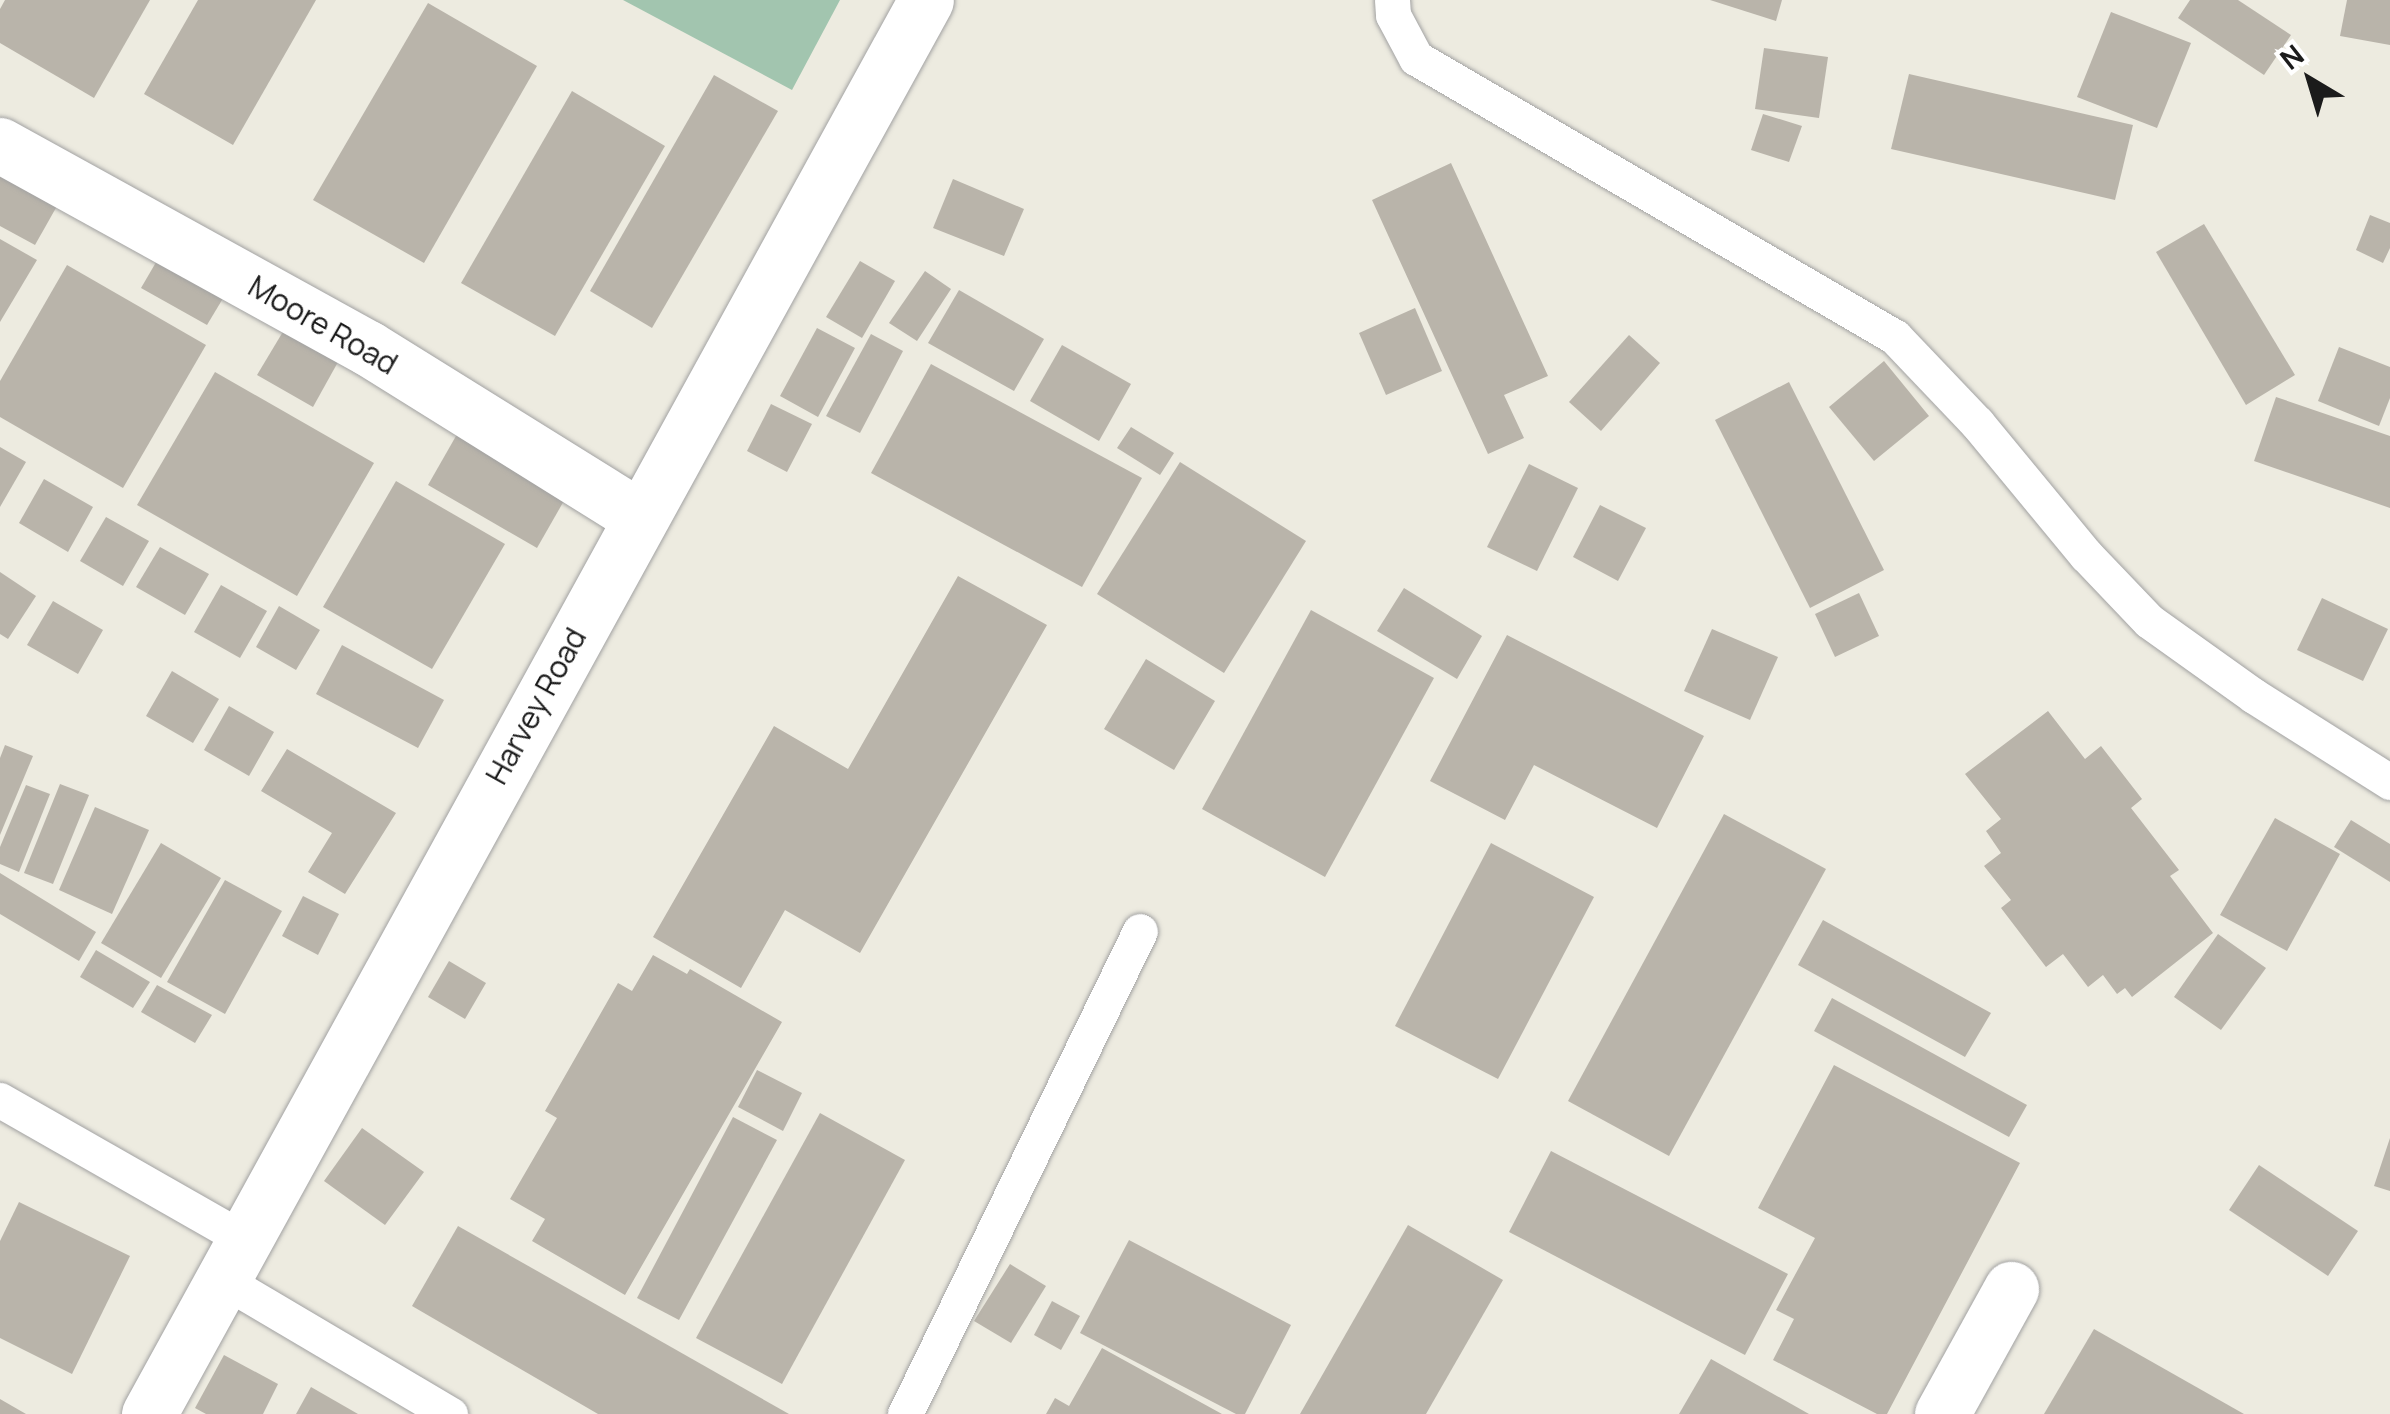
<!DOCTYPE html>
<html>
<head>
<meta charset="utf-8">
<style>
	body { margin:0 }
	#map { position:relative; width:2390px; height:1414px; overflow:hidden; background:#edebe0; font-family:Manrope,sans-serif }
	div>[style] { position:absolute }
	.cemetery>* { inset:0; background:#a2c5af }
	.building>* { inset:0; background:#b9b4aa }
	.roads { filter:drop-shadow(0 0 2px #a2a2a2) drop-shadow(0 0 2px #a2a2a2) }
	.lane>* { height:35px; margin:-17.5px; padding:0 17.5px; transform-origin:17.5px; border-radius:17.5px; background:#fff }
	.street>* { height:55px; margin:-27.5px; padding:0 27.5px; transform-origin:27.5px; border-radius:27.5px; background:#fff }
	span { translate:-50% -50%; white-space:nowrap; text-align:center; line-height:1.15; -webkit-text-stroke:8px #fff; paint-order:stroke }
	.street-label { font-size:30px; color:#1b1b1b }
	.north { position:absolute; left:2260px; top:30px; width:100px; height:100px; -webkit-text-stroke:8px #fff; paint-order:stroke; rotate:322deg; font-size:28px; font-weight:700; line-height:40px; text-align:center; color:#1b1b1b }
	.north::after { content:''; display:block; margin:auto; width:35px; height:45px; background:#1b1b1b; clip-path:polygon(50% 0,100% 100%,50% 72%,0 100%) }
</style>
</head>
<body>
<div id="map">
	<div class="cemetery">
		<div style="clip-path:polygon(623px 0,840px 0,792px 90px)"></div>
	</div>
	<div class="building">
		<div style="clip-path:polygon(5px 0,150px 0,94px 98px,0 43px,0 9px)"></div>
		<div style="clip-path:polygon(198px 0,316px 0,233px 145px,144px 94px)"></div>
		<div style="clip-path:polygon(1710px 0,1782px 0,1776px 21px)"></div>
		<div style="clip-path:polygon(2190px 0,2238px 0,2291px 35px,2264px 75px,2178px 18px)"></div>
		<div style="clip-path:polygon(2347px 0,2390px 0,2390px 45px,2340px 36px)"></div>
		<div style="clip-path:polygon(428px 3px,537px 66px,424px 263px,313px 200px)"></div>
		<div style="clip-path:polygon(2111px 12px,2191px 43px,2157px 128px,2077px 97px)"></div>
		<div style="clip-path:polygon(1764px 48px,1828px 57px,1819px 118px,1755px 109px)"></div>
		<div style="clip-path:polygon(1909px 74px,2133px 125px,2115px 200px,1891px 149px)"></div>
		<div style="clip-path:polygon(714px 75px,778px 111px,652px 328px,590px 291px)"></div>
		<div style="clip-path:polygon(572px 91px,665px 146px,555px 336px,461px 283px)"></div>
		<div style="clip-path:polygon(1763px 114px,1802px 126px,1789px 162px,1751px 150px)"></div>
		<div style="clip-path:polygon(1451px 163px,1548px 376px,1504px 395px,1524px 438px,1488px 454px,1372px 200px)"></div>
		<div style="clip-path:polygon(0 165px,61px 199px,35px 245px,0 226px)"></div>
		<div style="clip-path:polygon(953px 179px,1024px 209px,1004px 256px,933px 228px)"></div>
		<div style="clip-path:polygon(2370px 215px,2390px 223px,2390px 248px,2383px 263px,2356px 250px)"></div>
		<div style="clip-path:polygon(2204px 224px,2295px 375px,2246px 405px,2156px 252px)"></div>
		<div style="clip-path:polygon(0 239px,37px 260px,0 322px)"></div>
		<div style="clip-path:polygon(162px 252px,228px 290px,207px 325px,141px 288px)"></div>
		<div style="clip-path:polygon(860px 261px,895px 281px,862px 338px,826px 317px)"></div>
		<div style="clip-path:polygon(67px 265px,206px 345px,123px 488px,0 417px,0 381px)"></div>
		<div style="clip-path:polygon(925px 271px,951px 289px,917px 341px,889px 323px)"></div>
		<div style="clip-path:polygon(959px 290px,1044px 339px,1014px 391px,928px 343px)"></div>
		<div style="clip-path:polygon(1415px 308px,1442px 371px,1386px 395px,1359px 333px)"></div>
		<div style="clip-path:polygon(817px 328px,855px 348px,818px 417px,780px 396px)"></div>
		<div style="clip-path:polygon(284px 330px,338px 362px,313px 407px,257px 375px)"></div>
		<div style="clip-path:polygon(871px 334px,903px 351px,860px 433px,826px 416px)"></div>
		<div style="clip-path:polygon(1629px 335px,1660px 363px,1601px 431px,1569px 402px)"></div>
		<div style="clip-path:polygon(1062px 345px,1131px 384px,1099px 441px,1030px 401px)"></div>
		<div style="clip-path:polygon(2339px 347px,2390px 367px,2390px 398px,2379px 426px,2318px 401px)"></div>
		<div style="clip-path:polygon(1884px 361px,1929px 416px,1874px 461px,1829px 407px)"></div>
		<div style="clip-path:polygon(931px 364px,1142px 478px,1082px 587px,871px 473px)"></div>
		<div style="clip-path:polygon(215px 372px,374px 463px,297px 596px,137px 505px)"></div>
		<div style="clip-path:polygon(1789px 382px,1884px 570px,1810px 608px,1715px 420px)"></div>
		<div style="clip-path:polygon(2276px 397px,2390px 436px,2390px 508px,2254px 461px)"></div>
		<div style="clip-path:polygon(771px 404px,812px 424px,787px 472px,747px 451px)"></div>
		<div style="clip-path:polygon(1131px 427px,1174px 453px,1160px 475px,1117px 448px)"></div>
		<div style="clip-path:polygon(460px 429px,569px 492px,537px 548px,428px 485px)"></div>
		<div style="clip-path:polygon(0 447px,26px 462px,0 507px)"></div>
		<div style="clip-path:polygon(1180px 462px,1306px 541px,1224px 673px,1097px 594px)"></div>
		<div style="clip-path:polygon(1529px 464px,1578px 488px,1537px 571px,1487px 547px)"></div>
		<div style="clip-path:polygon(44px 479px,93px 507px,68px 552px,19px 523px)"></div>
		<div style="clip-path:polygon(396px 481px,505px 544px,432px 669px,323px 607px)"></div>
		<div style="clip-path:polygon(1600px 505px,1646px 528px,1618px 581px,1573px 557px)"></div>
		<div style="clip-path:polygon(106px 517px,149px 541px,123px 586px,80px 561px)"></div>
		<div style="clip-path:polygon(160px 547px,209px 574px,185px 615px,136px 587px)"></div>
		<div style="clip-path:polygon(0 572px,36px 596px,8px 639px,0 634px)"></div>
		<div style="clip-path:polygon(958px 576px,1047px 625px,860px 953px,785px 910px,741px 988px,653px 937px,774px 726px,848px 769px)"></div>
		<div style="clip-path:polygon(221px 585px,267px 611px,240px 658px,194px 632px)"></div>
		<div style="clip-path:polygon(1404px 588px,1482px 636px,1457px 679px,1377px 631px)"></div>
		<div style="clip-path:polygon(1859px 593px,1879px 636px,1835px 657px,1815px 614px)"></div>
		<div style="clip-path:polygon(2322px 598px,2388px 629px,2363px 681px,2297px 650px)"></div>
		<div style="clip-path:polygon(53px 601px,103px 630px,78px 674px,27px 645px)"></div>
		<div style="clip-path:polygon(279px 606px,320px 630px,296px 670px,256px 647px)"></div>
		<div style="clip-path:polygon(1311px 610px,1434px 678px,1325px 877px,1202px 809px)"></div>
		<div style="clip-path:polygon(1712px 629px,1778px 657px,1750px 720px,1684px 691px)"></div>
		<div style="clip-path:polygon(1507px 635px,1704px 736px,1657px 828px,1534px 765px,1505px 820px,1430px 781px)"></div>
		<div style="clip-path:polygon(342px 645px,444px 700px,418px 748px,316px 694px)"></div>
		<div style="clip-path:polygon(1146px 659px,1215px 701px,1174px 770px,1104px 729px)"></div>
		<div style="clip-path:polygon(172px 671px,219px 699px,193px 743px,146px 716px)"></div>
		<div style="clip-path:polygon(229px 706px,274px 732px,249px 776px,204px 750px)"></div>
		<div style="clip-path:polygon(2048px 711px,2085px 759px,2101px 746px,2142px 799px,2131px 808px,2179px 870px,2170px 876px,2213px 933px,2132px 997px,2125px 988px,2117px 994px,2103px 975px,2088px 987px,2063px 954px,2046px 967px,2001px 908px,2011px 900px,1984px 866px,2001px 853px,1986px 831px,2001px 819px,1965px 774px)"></div>
		<div style="clip-path:polygon(5px 745px,33px 756px,0 835px,0 758px)"></div>
		<div style="clip-path:polygon(287px 749px,396px 813px,345px 894px,308px 872px,332px 833px,261px 791px)"></div>
		<div style="clip-path:polygon(60px 784px,89px 795px,53px 884px,24px 873px)"></div>
		<div style="clip-path:polygon(26px 785px,50px 794px,19px 872px,0 864px,0 847px)"></div>
		<div style="clip-path:polygon(95px 807px,149px 830px,112px 914px,59px 890px)"></div>
		<div style="clip-path:polygon(1724px 814px,1826px 869px,1669px 1156px,1568px 1101px)"></div>
		<div style="clip-path:polygon(2275px 818px,2340px 854px,2287px 951px,2220px 915px)"></div>
		<div style="clip-path:polygon(2351px 820px,2390px 844px,2390px 882px,2334px 847px)"></div>
		<div style="clip-path:polygon(161px 843px,221px 878px,161px 978px,101px 943px)"></div>
		<div style="clip-path:polygon(1491px 843px,1594px 897px,1498px 1079px,1395px 1026px)"></div>
		<div style="clip-path:polygon(0 873px,96px 932px,79px 961px,0 914px)"></div>
		<div style="clip-path:polygon(225px 880px,282px 911px,225px 1014px,167px 982px)"></div>
		<div style="clip-path:polygon(303px 896px,339px 914px,318px 955px,282px 936px)"></div>
		<div style="clip-path:polygon(1823px 920px,1991px 1013px,1965px 1057px,1798px 965px)"></div>
		<div style="clip-path:polygon(2218px 934px,2266px 968px,2221px 1030px,2174px 997px)"></div>
		<div style="clip-path:polygon(96px 950px,150px 982px,133px 1008px,80px 977px)"></div>
		<div style="clip-path:polygon(653px 955px,687px 974px,690px 969px,782px 1022px,625px 1295px,532px 1241px,545px 1219px,510px 1199px,557px 1118px,545px 1111px,618px 983px,632px 991px)"></div>
		<div style="clip-path:polygon(449px 961px,486px 983px,465px 1019px,428px 997px)"></div>
		<div style="clip-path:polygon(157px 985px,212px 1015px,195px 1043px,141px 1012px)"></div>
		<div style="clip-path:polygon(1832px 998px,2027px 1105px,2009px 1137px,1814px 1031px)"></div>
		<div style="clip-path:polygon(1834px 1065px,2020px 1163px,1887px 1414px,1877px 1414px,1773px 1360px,1794px 1319px,1776px 1310px,1815px 1238px,1758px 1208px)"></div>
		<div style="clip-path:polygon(757px 1070px,802px 1093px,783px 1131px,738px 1107px)"></div>
		<div style="clip-path:polygon(820px 1113px,905px 1160px,782px 1384px,696px 1338px)"></div>
		<div style="clip-path:polygon(733px 1117px,777px 1140px,679px 1320px,637px 1298px)"></div>
		<div style="clip-path:polygon(362px 1128px,424px 1172px,385px 1225px,324px 1181px)"></div>
		<div style="clip-path:polygon(2390px 1138px,2390px 1191px,2374px 1186px)"></div>
		<div style="clip-path:polygon(1551px 1151px,1788px 1274px,1745px 1355px,1509px 1232px)"></div>
		<div style="clip-path:polygon(2259px 1165px,2358px 1231px,2328px 1276px,2229px 1210px)"></div>
		<div style="clip-path:polygon(19px 1202px,130px 1256px,72px 1374px,0 1338px,0 1241px)"></div>
		<div style="clip-path:polygon(1408px 1225px,1503px 1280px,1426px 1414px,1300px 1414px)"></div>
		<div style="clip-path:polygon(458px 1226px,789px 1414px,598px 1414px,412px 1306px)"></div>
		<div style="clip-path:polygon(1129px 1240px,1291px 1325px,1245px 1414px,1236px 1414px,1080px 1333px)"></div>
		<div style="clip-path:polygon(1010px 1264px,1046px 1286px,1011px 1343px,974px 1321px)"></div>
		<div style="clip-path:polygon(1052px 1301px,1080px 1316px,1061px 1350px,1034px 1335px)"></div>
		<div style="clip-path:polygon(2094px 1329px,2244px 1414px,2044px 1414px)"></div>
		<div style="clip-path:polygon(1102px 1348px,1222px 1414px,1046px 1414px,1055px 1398px,1069px 1406px)"></div>
		<div style="clip-path:polygon(224px 1355px,278px 1384px,263px 1414px,206px 1414px,195px 1408px)"></div>
		<div style="clip-path:polygon(1711px 1359px,1809px 1414px,1679px 1414px)"></div>
		<div style="clip-path:polygon(311px 1387px,358px 1414px,296px 1414px)"></div>
		<div style="clip-path:polygon(0 1399px,26px 1414px,0 1414px)"></div>
	</div>
	<div class="roads">
		<div class="lane">
			<div style="left:1392px;top:0;width:15px;rotate:86deg"></div>
			<div style="left:1393px;top:15px;width:49px;rotate:61.9deg"></div>
			<div style="left:1416px;top:58px;width:554px;rotate:30.22deg"></div>
			<div style="left:1895px;top:337px;width:119px;rotate:46.4deg"></div>
			<div style="left:1977px;top:423px;width:171px;rotate:50.5deg"></div>
			<div style="left:2086px;top:555px;width:91px;rotate:46.3deg"></div>
			<div style="left:2149px;top:621px;width:129px;rotate:35.5deg"></div>
			<div style="left:2254px;top:696px;width:161px;rotate:32.3deg"></div>
			<div style="left:0;top:1100px;width:282px;rotate:29.7deg"></div>
			<div style="left:223px;top:1280px;width:264px;rotate:30.6deg"></div>
			<div style="left:905px;top:1414px;width:537px;rotate:-64.06deg"></div>
		</div>
		<div class="street">
			<div style="left:0;top:145px;width:420px;rotate:28.9deg"></div>
			<div style="left:368px;top:348px;width:320px;rotate:31.9deg"></div>
			<div style="left:149px;top:1414px;width:1613px;rotate:-61.21deg"></div>
			<div style="left:1942px;top:1414px;width:143px;rotate:-61.1deg"></div>
		</div>
	</div>
	<div class="street-label">
		<span style="left:323px;top:325px;rotate:30deg">Moore Road</span>
		<span style="left:536px;top:706px;rotate:-61deg">Harvey Road</span>
	</div>
	<div class="north">N</div>
</div>
</body>
</html>
